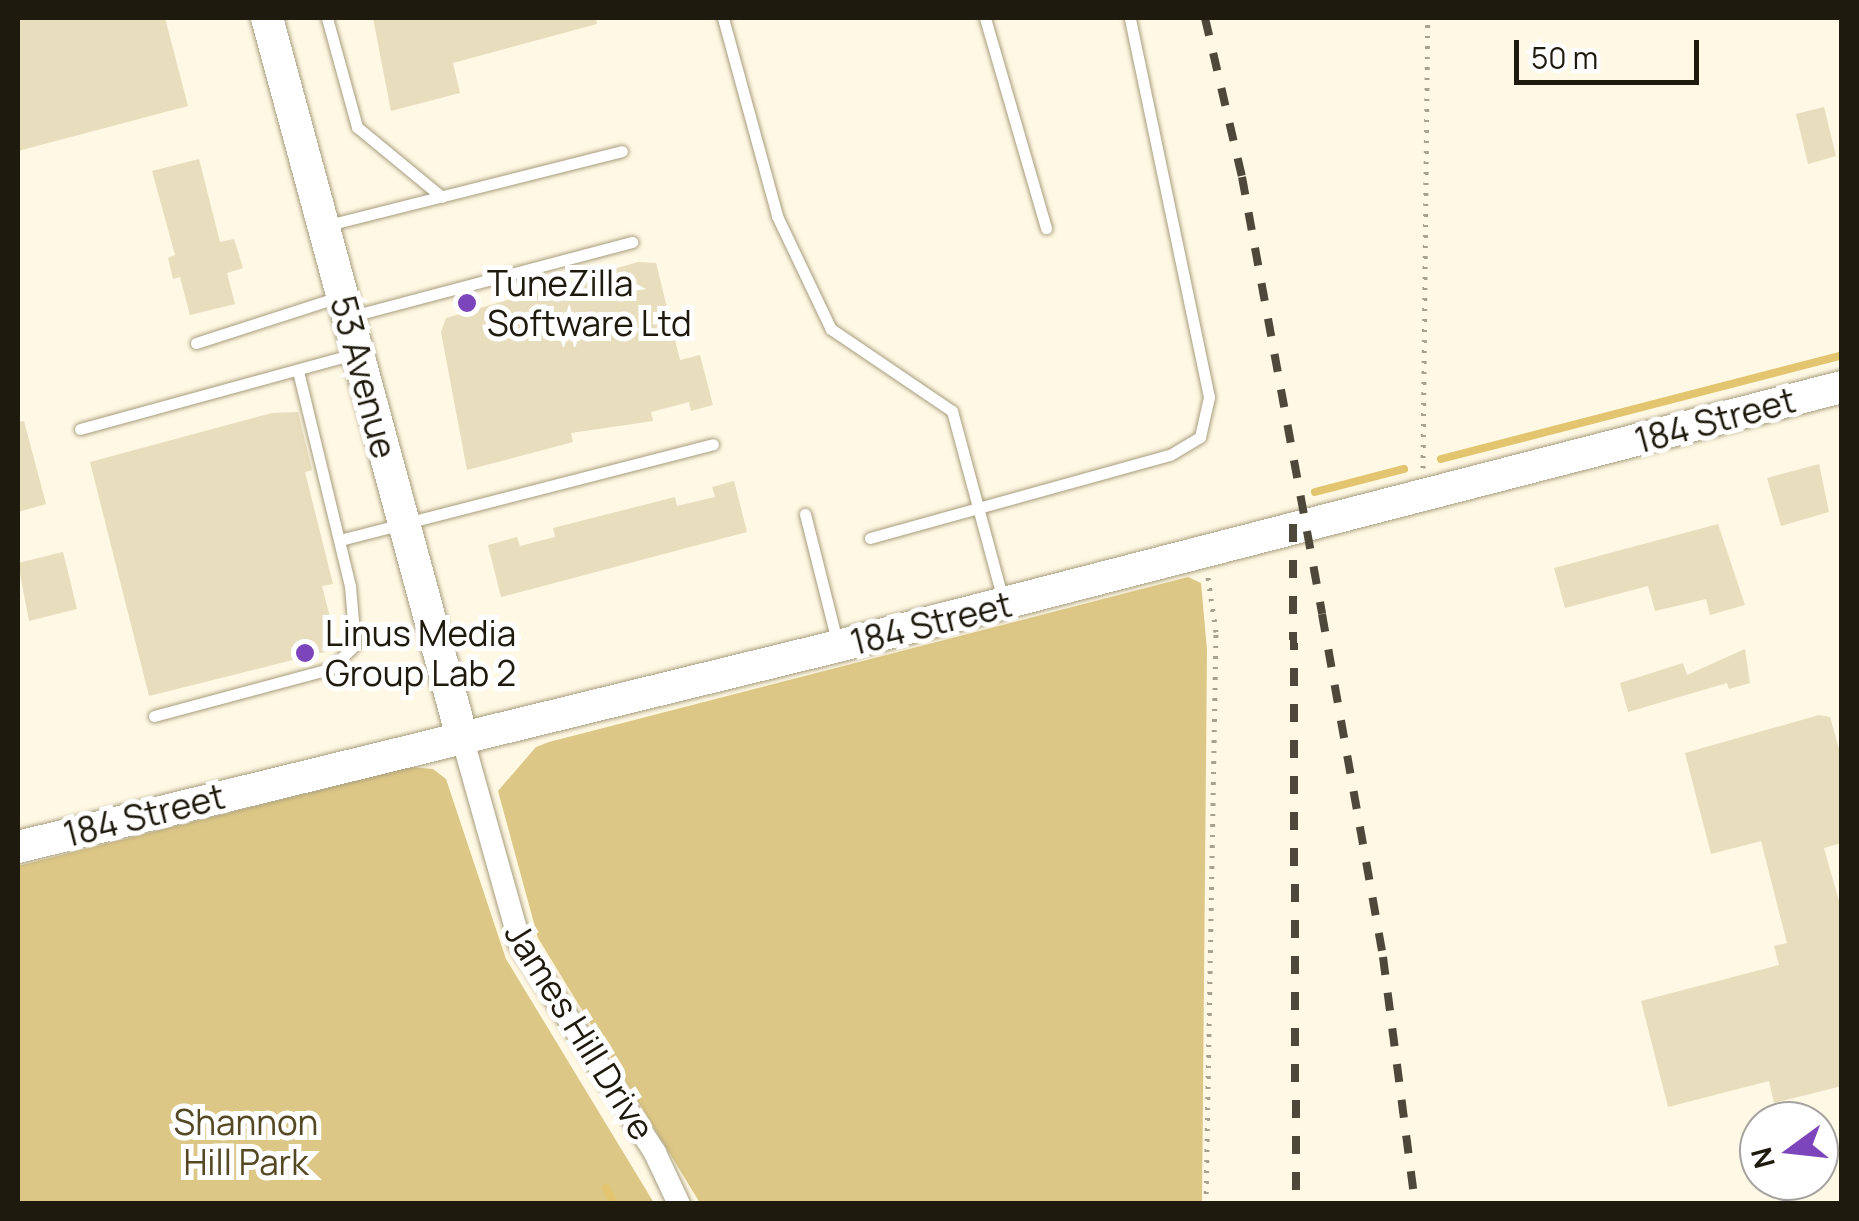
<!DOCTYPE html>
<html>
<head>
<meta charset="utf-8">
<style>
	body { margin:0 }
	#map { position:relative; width:1859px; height:1221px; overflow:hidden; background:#fff8e4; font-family:Manrope,sans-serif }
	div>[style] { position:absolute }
	.green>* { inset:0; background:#dcc786 }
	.stream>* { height:8px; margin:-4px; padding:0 4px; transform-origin:4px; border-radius:4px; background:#e2c56e }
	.building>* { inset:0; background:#e8ddbc }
	.path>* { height:5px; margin-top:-2.5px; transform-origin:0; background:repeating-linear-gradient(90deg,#a7a190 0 2.5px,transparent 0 10.5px) }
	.roads { filter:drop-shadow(0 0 2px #a79d7e) drop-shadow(0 0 2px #a79d7e) }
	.lane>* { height:11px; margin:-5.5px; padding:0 5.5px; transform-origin:5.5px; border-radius:5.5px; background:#fff }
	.street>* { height:22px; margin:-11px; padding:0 11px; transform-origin:11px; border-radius:11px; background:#fff }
	.secondary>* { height:32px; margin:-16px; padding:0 16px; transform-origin:16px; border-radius:16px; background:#fff }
	.rail>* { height:8px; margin-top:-4px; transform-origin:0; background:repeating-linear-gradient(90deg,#4d483a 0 18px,transparent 0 36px) }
	.dots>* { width:28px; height:28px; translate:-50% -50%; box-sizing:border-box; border:5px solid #fff; border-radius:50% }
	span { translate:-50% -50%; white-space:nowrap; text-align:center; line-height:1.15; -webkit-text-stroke:10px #fff; paint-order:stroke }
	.poi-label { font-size:35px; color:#1e1a0e }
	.left { translate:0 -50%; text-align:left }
	.street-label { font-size:35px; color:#1e1a0e }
	.park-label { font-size:35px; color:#554923 }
	.frame { position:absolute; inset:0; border:20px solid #1e1a0e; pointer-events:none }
	.north { position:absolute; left:1739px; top:1101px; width:100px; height:100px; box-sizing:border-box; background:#fff; border:2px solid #a5a39f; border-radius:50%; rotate:255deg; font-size:28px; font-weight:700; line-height:40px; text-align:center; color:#1e1a0e }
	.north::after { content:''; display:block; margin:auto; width:35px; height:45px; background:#7c45bb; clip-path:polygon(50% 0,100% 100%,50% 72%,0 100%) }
	.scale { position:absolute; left:1514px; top:40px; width:185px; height:45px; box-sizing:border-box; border:5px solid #1e1a0e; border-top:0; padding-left:12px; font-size:30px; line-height:35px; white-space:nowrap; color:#1e1a0e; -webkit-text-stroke:8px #fff; paint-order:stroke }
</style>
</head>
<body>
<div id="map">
	<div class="green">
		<div style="clip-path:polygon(1188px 577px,1201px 583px,1207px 650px,1202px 1203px,700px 1203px,538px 938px,498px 791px,536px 747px,549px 742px)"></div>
		<div style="clip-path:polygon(411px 767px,433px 769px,446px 779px,506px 959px,654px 1203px,18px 1203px,18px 866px)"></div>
	</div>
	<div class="stream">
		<div style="left:1441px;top:459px;width:414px;rotate:-14.5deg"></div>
		<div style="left:1315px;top:492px;width:92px;rotate:-14.5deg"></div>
		<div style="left:606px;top:1188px;width:18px;rotate:63deg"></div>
	</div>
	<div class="building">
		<div style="clip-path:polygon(18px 18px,165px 18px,188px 106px,18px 151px)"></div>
		<div style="clip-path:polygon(373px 18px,596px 18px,597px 24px,453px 63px,460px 93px,391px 111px)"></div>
		<div style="clip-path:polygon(1824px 107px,1836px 156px,1808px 164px,1796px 114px)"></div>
		<div style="clip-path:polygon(199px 159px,220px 242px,234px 239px,243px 268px,227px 273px,235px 304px,190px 315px,180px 277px,173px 279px,168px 258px,175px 255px,152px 171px)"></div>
		<div style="clip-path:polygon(638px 262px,656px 263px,680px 360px,700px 355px,713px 405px,691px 411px,689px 402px,651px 412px,653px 421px,571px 433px,573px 442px,467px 470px,441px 332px,446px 318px)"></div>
		<div style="clip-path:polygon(298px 412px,312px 470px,305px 472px,333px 584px,322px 586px,336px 641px,323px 645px,325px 652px,149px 696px,90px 462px,272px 413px)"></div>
		<div style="clip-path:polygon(24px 421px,46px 504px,18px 512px,18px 422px)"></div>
		<div style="clip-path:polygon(1819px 464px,1829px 512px,1781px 526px,1767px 478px)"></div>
		<div style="clip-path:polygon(734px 481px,747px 532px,501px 597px,488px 545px,517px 537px,520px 546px,555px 537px,553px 528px,675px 497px,677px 506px,715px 497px,712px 487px)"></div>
		<div style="clip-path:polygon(1718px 524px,1745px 605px,1710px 615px,1706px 599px,1655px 611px,1648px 586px,1565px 608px,1554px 568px)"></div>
		<div style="clip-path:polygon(63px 552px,77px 609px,29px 621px,18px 563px)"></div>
		<div style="clip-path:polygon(1745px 649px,1750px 683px,1729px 689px,1727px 683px,1628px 712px,1620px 683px,1683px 663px,1687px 675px)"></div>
		<div style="clip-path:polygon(1819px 715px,1830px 717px,1842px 760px,1842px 843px,1824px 848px,1842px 912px,1842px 1086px,1774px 1103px,1769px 1081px,1668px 1107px,1641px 1001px,1779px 965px,1774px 946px,1787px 943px,1761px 841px,1711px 854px,1685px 753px)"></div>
	</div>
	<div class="path">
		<div style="left:1423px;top:468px;width:450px;rotate:-89.4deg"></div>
		<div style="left:1206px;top:1204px;width:572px;rotate:-89deg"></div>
		<div style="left:1216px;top:632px;width:56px;rotate:-98.3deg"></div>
	</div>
	<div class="roads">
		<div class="lane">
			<div style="left:327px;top:18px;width:113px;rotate:74.6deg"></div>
			<div style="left:357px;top:127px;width:110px;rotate:39.5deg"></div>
			<div style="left:723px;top:18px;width:205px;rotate:74.7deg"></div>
			<div style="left:777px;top:216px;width:125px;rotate:64.5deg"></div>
			<div style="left:831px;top:329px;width:146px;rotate:34.1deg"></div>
			<div style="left:952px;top:411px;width:196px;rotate:74.9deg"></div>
			<div style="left:985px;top:18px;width:219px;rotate:73.8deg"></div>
			<div style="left:328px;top:225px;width:303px;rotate:-14.1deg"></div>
			<div style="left:352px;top:316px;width:290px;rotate:-14.8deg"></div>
			<div style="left:196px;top:343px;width:149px;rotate:-17.9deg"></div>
			<div style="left:80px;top:429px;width:284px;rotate:-15.3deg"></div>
			<div style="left:805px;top:514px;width:131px;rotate:75.9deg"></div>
			<div style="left:870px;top:538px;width:311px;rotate:-15.5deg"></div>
			<div style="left:1170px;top:455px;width:35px;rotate:-31deg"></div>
			<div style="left:1200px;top:437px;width:41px;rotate:-77.3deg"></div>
			<div style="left:1209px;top:397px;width:387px;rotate:-101.8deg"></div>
			<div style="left:340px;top:540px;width:385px;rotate:-14.4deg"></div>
			<div style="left:154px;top:716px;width:182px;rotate:-15deg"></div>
			<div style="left:330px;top:669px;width:35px;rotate:-44deg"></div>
			<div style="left:355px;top:645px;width:59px;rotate:-94.8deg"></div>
			<div style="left:350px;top:586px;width:221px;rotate:-103.6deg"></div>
		</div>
		<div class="street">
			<div style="left:462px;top:737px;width:215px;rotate:74.3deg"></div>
			<div style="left:520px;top:944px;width:249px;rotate:57.1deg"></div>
			<div style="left:655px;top:1153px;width:56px;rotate:64.8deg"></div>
		</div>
		<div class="secondary">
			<div style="left:267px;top:18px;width:745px;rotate:74.83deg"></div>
			<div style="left:18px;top:847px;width:844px;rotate:-13.77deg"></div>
			<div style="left:838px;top:646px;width:1037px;rotate:-14.47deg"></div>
		</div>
	</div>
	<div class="rail">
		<div style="left:1205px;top:18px;width:163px;rotate:76.9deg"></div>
		<div style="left:1242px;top:177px;width:444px;rotate:79.6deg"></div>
		<div style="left:1322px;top:614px;width:348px;rotate:79.9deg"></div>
		<div style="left:1383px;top:957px;width:249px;rotate:82.6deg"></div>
		<div style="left:1293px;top:524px;width:680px;rotate:89.75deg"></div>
	</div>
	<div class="dots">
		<div style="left:467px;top:303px;background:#7c45bb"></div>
		<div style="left:305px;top:653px;background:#7c45bb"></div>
	</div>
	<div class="poi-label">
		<span class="left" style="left:487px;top:303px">TuneZilla<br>Software Ltd</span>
		<span class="left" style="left:325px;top:653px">Linus Media<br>Group Lab 2</span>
	</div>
	<div class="street-label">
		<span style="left:364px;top:377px;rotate:75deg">53 Avenue</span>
		<span style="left:1715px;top:420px;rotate:-15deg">184 Street</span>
		<span style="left:931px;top:623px;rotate:-14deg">184 Street</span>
		<span style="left:144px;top:815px;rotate:-14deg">184 Street</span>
		<span style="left:580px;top:1031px;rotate:58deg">James Hill Drive</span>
	</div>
	<div class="park-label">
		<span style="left:246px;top:1142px">Shannon<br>Hill Park</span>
	</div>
	<div class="frame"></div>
	<div class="north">N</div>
	<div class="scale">50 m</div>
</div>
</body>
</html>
